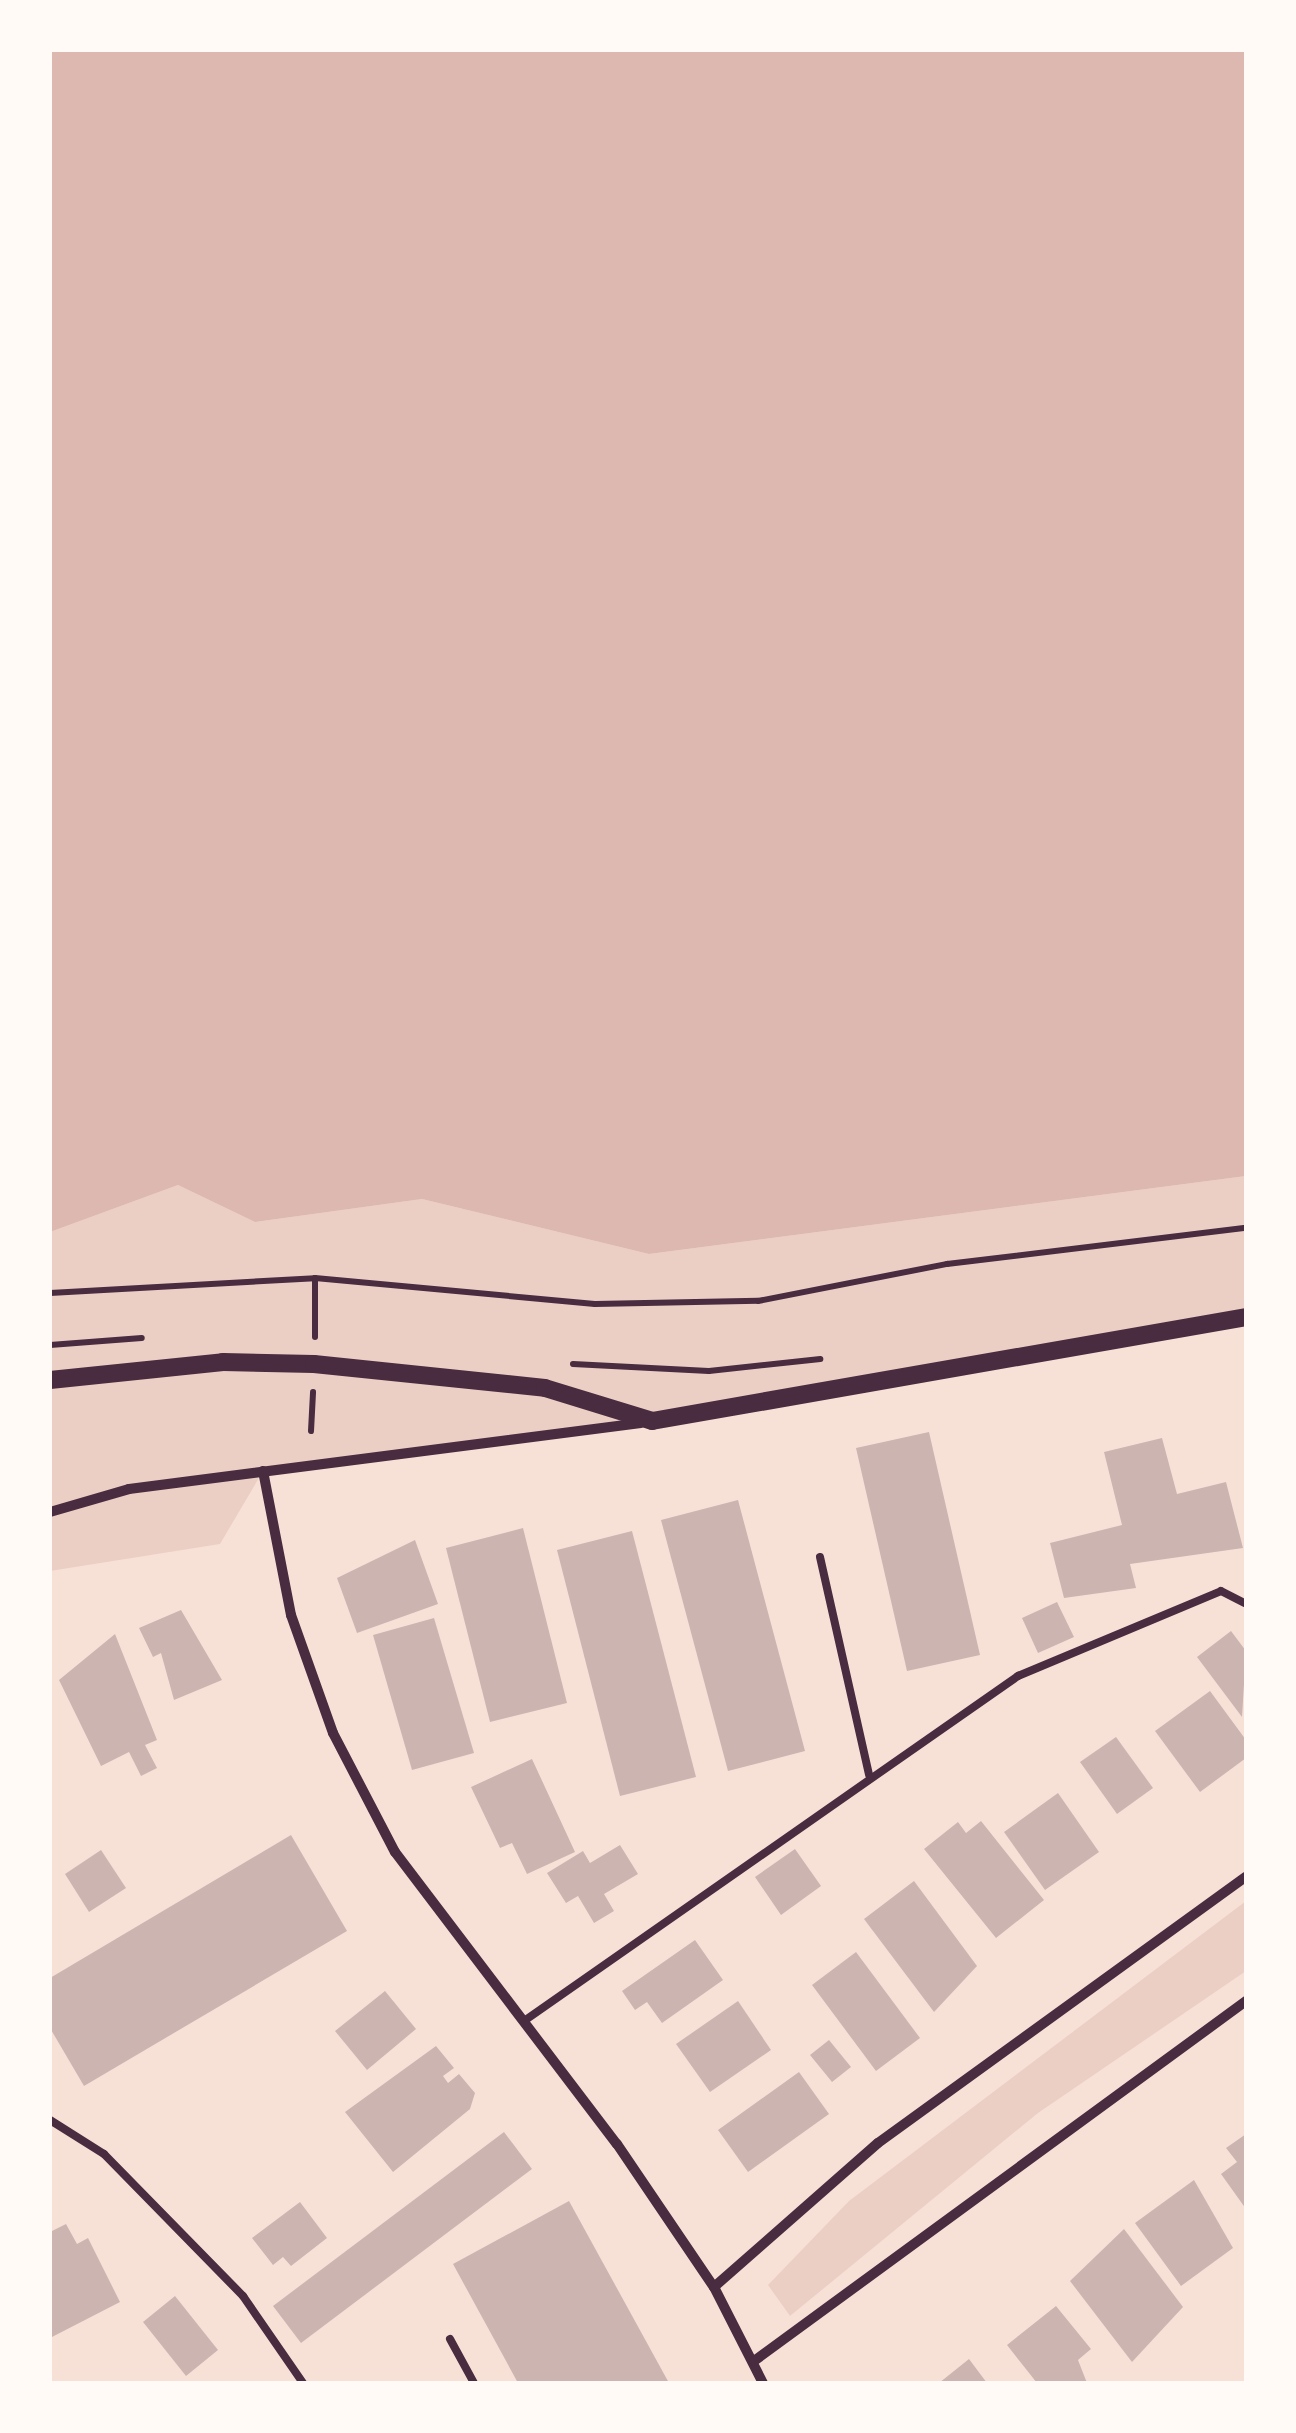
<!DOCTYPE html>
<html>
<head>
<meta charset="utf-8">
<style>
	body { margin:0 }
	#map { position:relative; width:1296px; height:2433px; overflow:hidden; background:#f7e1d7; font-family:Jost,sans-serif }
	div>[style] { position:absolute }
	.green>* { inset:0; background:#ebcfc5 }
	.water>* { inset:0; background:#dcb8b0 }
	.building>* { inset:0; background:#ccb4b1 }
	.path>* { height:6px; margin:-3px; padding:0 3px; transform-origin:3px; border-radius:3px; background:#4a2c40 }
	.service>* { height:8px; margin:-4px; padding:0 4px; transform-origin:4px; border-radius:4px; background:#4a2c40 }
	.minor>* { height:10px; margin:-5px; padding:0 5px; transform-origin:5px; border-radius:5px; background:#4a2c40 }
	.tertiary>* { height:18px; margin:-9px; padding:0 9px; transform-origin:9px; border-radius:9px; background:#4a2c40 }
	span { translate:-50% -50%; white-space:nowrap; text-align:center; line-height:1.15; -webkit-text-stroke:10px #fffaf5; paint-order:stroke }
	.frame { position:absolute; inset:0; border:52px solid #fffaf5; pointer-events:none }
</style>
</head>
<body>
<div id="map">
	<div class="green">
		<div style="clip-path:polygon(1246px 1176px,1246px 1317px,652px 1421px,263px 1471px,220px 1544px,50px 1571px,50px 1232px,178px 1185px,255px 1222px,422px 1199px,649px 1254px)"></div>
		<div style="clip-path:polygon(1246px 1901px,1246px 1971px,1038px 2113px,790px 2316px,768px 2285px,849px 2201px)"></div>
	</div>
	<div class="water">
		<div style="clip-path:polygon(50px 50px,1246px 50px,1246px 1176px,649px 1254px,422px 1199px,255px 1222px,178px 1185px,50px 1232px)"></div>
	</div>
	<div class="building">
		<div style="clip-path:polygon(929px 1432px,980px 1655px,907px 1671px,856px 1448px)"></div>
		<div style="clip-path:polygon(1162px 1438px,1177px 1494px,1226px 1482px,1243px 1548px,1130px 1564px,1136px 1588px,1064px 1598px,1050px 1543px,1122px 1525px,1104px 1452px)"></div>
		<div style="clip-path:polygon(738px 1500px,805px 1751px,728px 1771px,661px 1520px)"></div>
		<div style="clip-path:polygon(523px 1528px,567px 1703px,490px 1722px,446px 1548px)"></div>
		<div style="clip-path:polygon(632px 1531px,696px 1777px,620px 1796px,557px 1550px)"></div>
		<div style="clip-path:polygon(415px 1540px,438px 1604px,357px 1633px,337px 1578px)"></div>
		<div style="clip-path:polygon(1057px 1602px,1074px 1637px,1038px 1653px,1022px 1618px)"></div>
		<div style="clip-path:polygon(181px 1610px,222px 1680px,174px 1700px,161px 1653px,153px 1657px,139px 1628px)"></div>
		<div style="clip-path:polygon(434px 1618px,474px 1753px,412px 1770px,373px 1635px)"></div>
		<div style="clip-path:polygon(1231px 1631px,1246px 1651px,1242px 1717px,1197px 1657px)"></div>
		<div style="clip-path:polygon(115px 1634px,157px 1740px,145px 1745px,157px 1768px,141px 1776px,129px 1752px,101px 1766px,59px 1680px)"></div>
		<div style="clip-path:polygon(1210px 1691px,1246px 1740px,1246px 1758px,1200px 1792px,1155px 1731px)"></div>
		<div style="clip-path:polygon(1116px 1737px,1153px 1788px,1117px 1814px,1080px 1762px)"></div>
		<div style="clip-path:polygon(532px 1759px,575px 1852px,527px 1874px,512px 1843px,500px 1848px,471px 1787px)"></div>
		<div style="clip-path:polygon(1058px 1793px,1099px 1852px,1045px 1890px,1004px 1832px)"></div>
		<div style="clip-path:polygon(981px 1821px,1044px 1900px,996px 1938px,924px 1849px,958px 1822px,966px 1833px)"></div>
		<div style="clip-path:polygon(291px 1835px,347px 1931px,84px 2086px,50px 2028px,50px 1978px)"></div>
		<div style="clip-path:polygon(620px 1845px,638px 1874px,604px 1894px,614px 1911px,594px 1923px,578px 1896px,566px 1903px,547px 1873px,583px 1851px,590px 1863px)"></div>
		<div style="clip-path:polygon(795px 1849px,821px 1886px,781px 1915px,755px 1877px)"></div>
		<div style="clip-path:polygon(101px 1850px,126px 1888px,89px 1912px,65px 1874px)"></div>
		<div style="clip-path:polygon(914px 1881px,977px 1966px,934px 2012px,864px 1919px)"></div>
		<div style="clip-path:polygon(695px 1940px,723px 1980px,662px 2023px,647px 2002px,635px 2010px,622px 1991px)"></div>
		<div style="clip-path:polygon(856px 1952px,920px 2038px,876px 2071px,812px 1985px)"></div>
		<div style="clip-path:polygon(385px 1991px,416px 2029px,367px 2070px,335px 2031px)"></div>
		<div style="clip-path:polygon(738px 2001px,771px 2050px,710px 2092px,676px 2044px)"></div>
		<div style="clip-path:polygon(829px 2040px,851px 2067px,832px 2082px,810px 2055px)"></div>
		<div style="clip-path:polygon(436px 2046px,454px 2068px,443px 2076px,448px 2083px,459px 2074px,475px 2093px,470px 2109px,393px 2172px,345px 2112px)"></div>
		<div style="clip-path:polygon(799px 2072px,829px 2114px,748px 2172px,718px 2130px)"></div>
		<div style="clip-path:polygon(504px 2132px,532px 2169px,301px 2343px,273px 2306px)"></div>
		<div style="clip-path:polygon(1246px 2134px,1246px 2209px,1221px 2174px,1237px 2162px,1226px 2148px)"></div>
		<div style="clip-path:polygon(1194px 2180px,1233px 2248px,1181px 2286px,1135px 2223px)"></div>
		<div style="clip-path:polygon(569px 2201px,669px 2383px,518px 2383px,453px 2264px)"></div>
		<div style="clip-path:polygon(300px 2202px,327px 2238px,291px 2266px,283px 2257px,273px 2265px,252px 2238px)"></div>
		<div style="clip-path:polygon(66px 2224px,77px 2244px,88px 2238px,120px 2302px,50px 2338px,50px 2232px)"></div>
		<div style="clip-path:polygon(1124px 2229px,1183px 2307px,1132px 2362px,1070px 2281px)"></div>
		<div style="clip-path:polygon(175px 2296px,218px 2350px,186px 2376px,143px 2322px)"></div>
		<div style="clip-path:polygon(1056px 2306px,1091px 2349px,1078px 2360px,1087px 2383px,1037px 2383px,1007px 2345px)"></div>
		<div style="clip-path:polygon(969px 2359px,987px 2383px,939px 2383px)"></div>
	</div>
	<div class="path">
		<div style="left:315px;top:1278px;width:59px;rotate:90deg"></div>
		<div style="left:50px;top:1293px;width:265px;rotate:-3.2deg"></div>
		<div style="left:315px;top:1278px;width:281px;rotate:5.3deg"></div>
		<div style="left:595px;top:1304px;width:163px;rotate:-1.1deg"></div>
		<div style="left:758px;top:1301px;width:193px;rotate:-11.1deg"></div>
		<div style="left:947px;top:1264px;width:301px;rotate:-6.9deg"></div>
		<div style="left:50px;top:1345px;width:92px;rotate:-4.4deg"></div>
		<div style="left:573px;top:1364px;width:136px;rotate:2.9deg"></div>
		<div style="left:709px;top:1371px;width:112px;rotate:-6.2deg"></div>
		<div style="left:311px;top:1431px;width:39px;rotate:-87deg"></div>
	</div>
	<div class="service">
		<div style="left:820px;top:1557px;width:223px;rotate:77.3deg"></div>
		<div style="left:524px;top:2021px;width:603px;rotate:-34.93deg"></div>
		<div style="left:1018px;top:1676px;width:220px;rotate:-22.7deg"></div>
		<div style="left:1221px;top:1591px;width:28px;rotate:27deg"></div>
		<div style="left:50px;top:2120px;width:64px;rotate:32.2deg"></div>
		<div style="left:104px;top:2154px;width:199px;rotate:45.6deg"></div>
		<div style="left:243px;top:2296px;width:106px;rotate:55.4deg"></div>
		<div style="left:450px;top:2339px;width:50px;rotate:61.4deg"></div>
	</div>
	<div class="minor">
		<div style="left:263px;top:1471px;width:147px;rotate:79deg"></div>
		<div style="left:291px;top:1615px;width:125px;rotate:70.4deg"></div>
		<div style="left:333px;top:1733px;width:134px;rotate:62.5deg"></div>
		<div style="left:395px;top:1852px;width:367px;rotate:52.8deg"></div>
		<div style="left:617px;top:2144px;width:173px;rotate:55.9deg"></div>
		<div style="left:714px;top:2287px;width:108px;rotate:63deg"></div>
		<div style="left:50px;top:1512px;width:82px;rotate:-16.2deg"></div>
		<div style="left:129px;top:1489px;width:516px;rotate:-7.35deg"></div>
		<div style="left:714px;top:2287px;width:218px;rotate:-41.3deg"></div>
		<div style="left:878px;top:2143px;width:454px;rotate:-35.9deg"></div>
		<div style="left:754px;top:2361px;width:610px;rotate:-36.19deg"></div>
	</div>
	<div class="tertiary">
		<div style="left:50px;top:1380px;width:174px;rotate:-5.9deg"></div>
		<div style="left:223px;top:1362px;width:91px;rotate:1.3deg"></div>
		<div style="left:314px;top:1364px;width:232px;rotate:5.9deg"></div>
		<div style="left:545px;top:1388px;width:112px;rotate:17.1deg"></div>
		<div style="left:652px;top:1421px;width:603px;rotate:-9.93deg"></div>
	</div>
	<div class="frame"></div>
</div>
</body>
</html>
